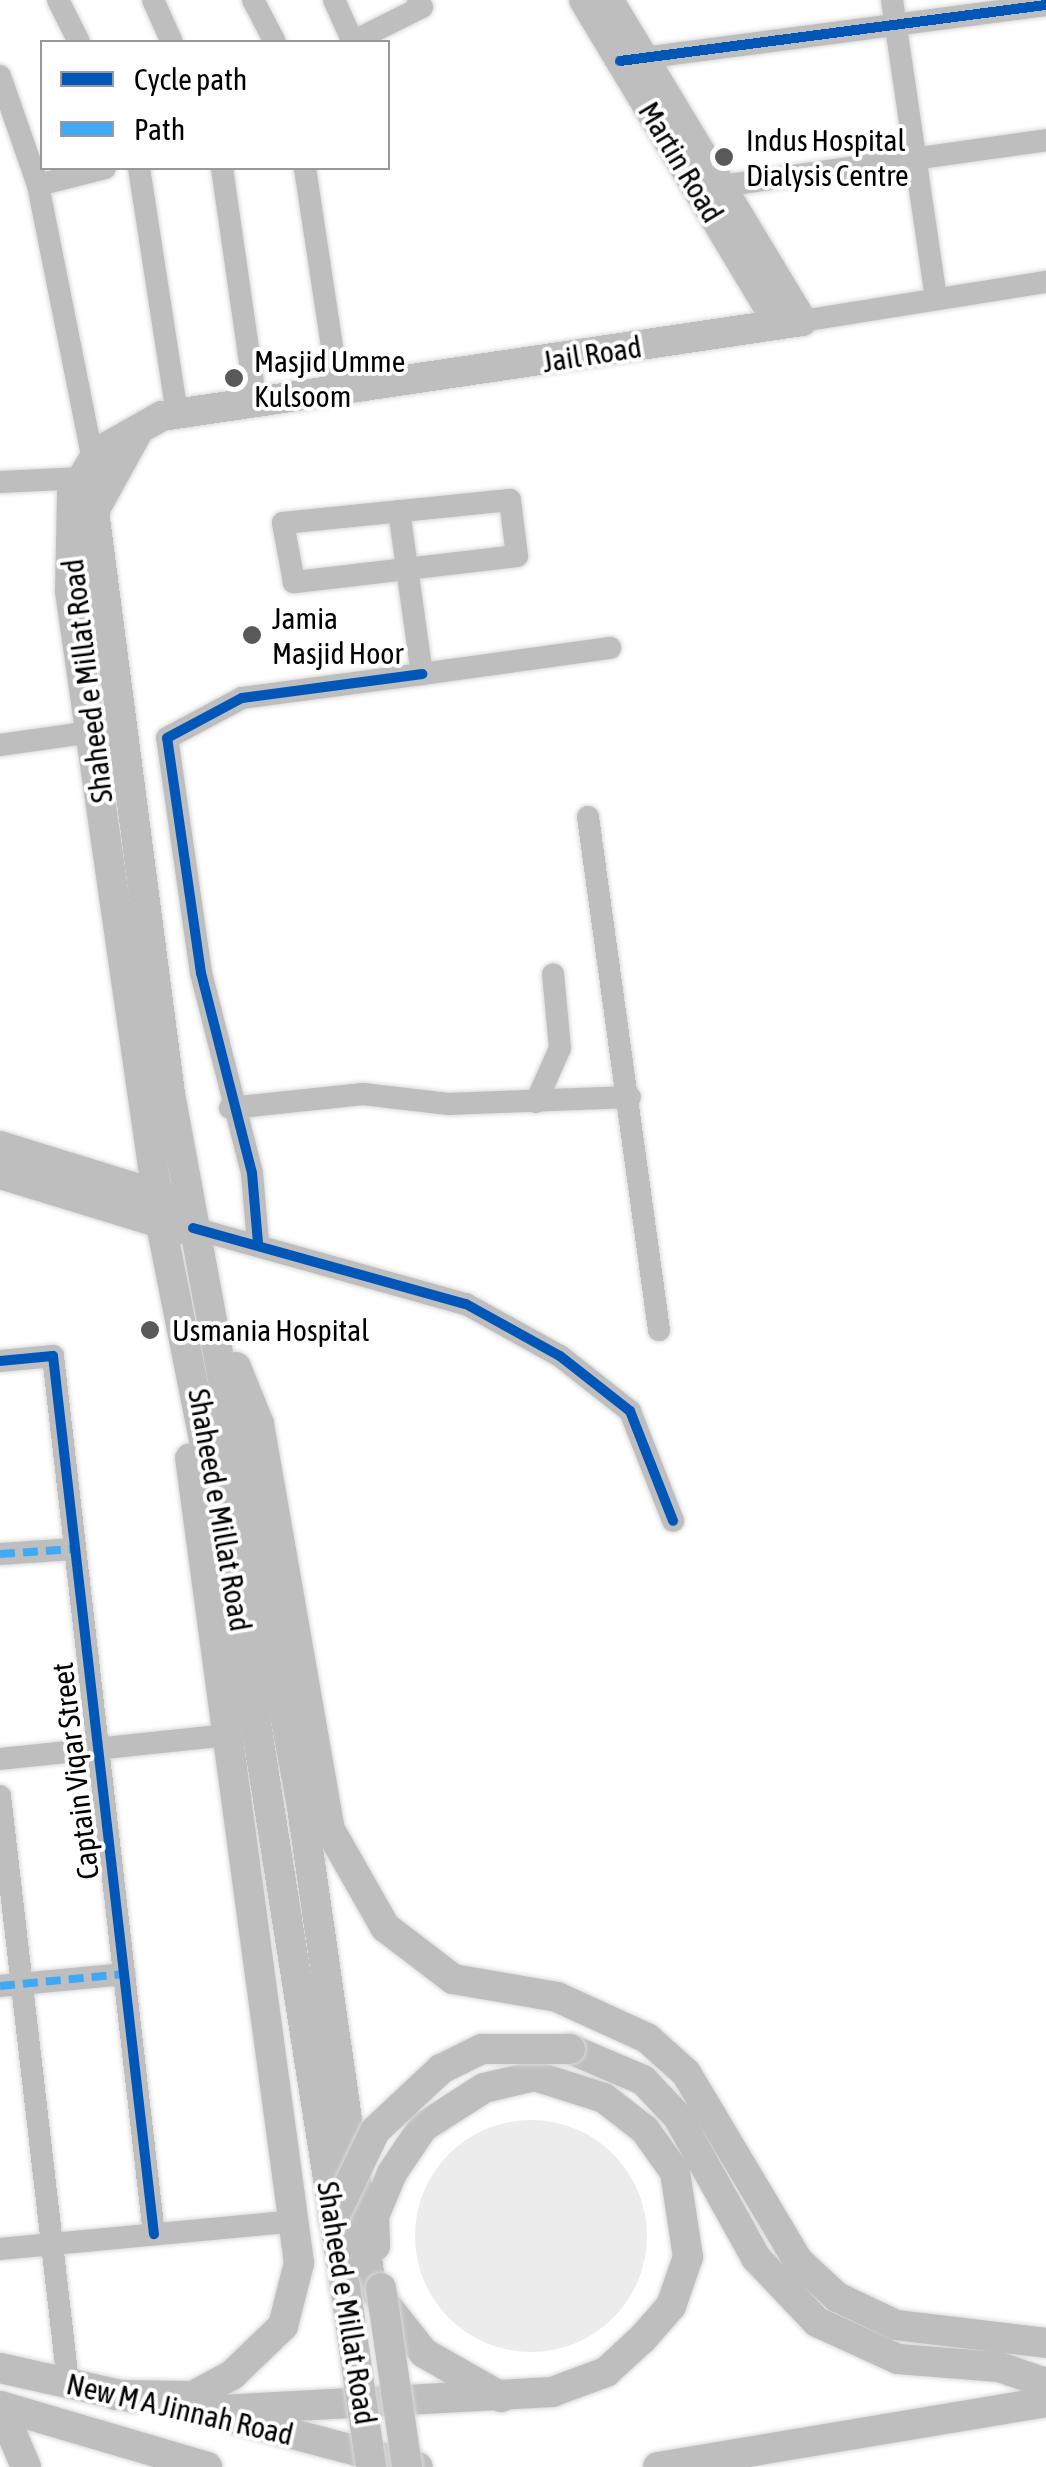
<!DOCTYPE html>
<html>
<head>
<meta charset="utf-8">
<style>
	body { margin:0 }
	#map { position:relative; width:1046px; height:2467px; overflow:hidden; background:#fff; font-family:"Asap Condensed",sans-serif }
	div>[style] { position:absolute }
	.green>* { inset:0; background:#ececec }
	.round { border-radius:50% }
	.roads { filter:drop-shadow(0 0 2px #dbdbdb) drop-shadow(0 0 2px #dbdbdb) }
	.minor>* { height:22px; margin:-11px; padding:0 11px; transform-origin:11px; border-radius:11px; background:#bebebe }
	.major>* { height:30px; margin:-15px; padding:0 15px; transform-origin:15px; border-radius:15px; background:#bebebe }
	.bridges { filter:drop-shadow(0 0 2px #dbdbdb) drop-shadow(0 0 2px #dbdbdb) }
	.major-bridge>* { height:30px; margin:-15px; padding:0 15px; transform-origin:15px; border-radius:15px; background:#bebebe }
	.quiet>* { height:8px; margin-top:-4px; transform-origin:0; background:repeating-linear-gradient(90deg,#3fa9f5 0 15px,transparent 0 23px) }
	.cycleway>* { height:10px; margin:-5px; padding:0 5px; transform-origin:5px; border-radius:5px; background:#0057b8 }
	.dots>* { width:28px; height:28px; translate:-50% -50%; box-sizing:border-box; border:5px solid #fff; border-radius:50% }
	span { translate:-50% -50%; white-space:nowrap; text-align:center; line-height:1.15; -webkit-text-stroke:8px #fff; paint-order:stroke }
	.poi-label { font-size:30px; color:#000 }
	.left { translate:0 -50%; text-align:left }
	.street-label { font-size:30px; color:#000 }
	.legend { position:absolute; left:40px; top:40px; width:350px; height:130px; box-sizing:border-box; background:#fff; border:2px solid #999; margin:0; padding:12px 18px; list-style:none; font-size:30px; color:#000 }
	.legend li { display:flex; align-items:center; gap:20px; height:50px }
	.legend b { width:50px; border:2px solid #999 }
</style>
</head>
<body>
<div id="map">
	<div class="green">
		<div class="round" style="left:415px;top:2120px;width:232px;height:232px"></div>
	</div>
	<div class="roads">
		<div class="minor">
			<div style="left:58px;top:0;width:47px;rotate:63.4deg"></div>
			<div style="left:153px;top:0;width:46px;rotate:65.7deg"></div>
			<div style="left:253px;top:0;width:47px;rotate:62.4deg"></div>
			<div style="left:334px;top:0;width:46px;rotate:65.7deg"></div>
			<div style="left:892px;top:0;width:302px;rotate:81.6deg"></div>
			<div style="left:352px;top:42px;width:78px;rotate:-26.6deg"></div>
			<div style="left:422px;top:7px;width:8px;rotate:-120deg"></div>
			<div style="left:628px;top:60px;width:422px;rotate:-7.5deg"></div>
			<div style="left:0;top:76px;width:115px;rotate:70.8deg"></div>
			<div style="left:38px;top:185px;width:280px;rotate:78.7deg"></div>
			<div style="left:139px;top:168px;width:249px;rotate:81.2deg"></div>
			<div style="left:222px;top:168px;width:239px;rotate:81.8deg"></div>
			<div style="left:305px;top:168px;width:229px;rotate:81.4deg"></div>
			<div style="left:38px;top:185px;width:69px;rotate:-14.2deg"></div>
			<div style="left:706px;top:188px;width:343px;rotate:-8deg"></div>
			<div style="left:802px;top:321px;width:247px;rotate:-9.1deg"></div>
			<div style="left:0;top:482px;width:82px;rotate:-2.8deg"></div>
			<div style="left:510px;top:500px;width:56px;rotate:82.9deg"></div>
			<div style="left:517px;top:556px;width:225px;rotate:173.3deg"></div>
			<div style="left:294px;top:582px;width:60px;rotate:-100.6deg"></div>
			<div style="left:283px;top:523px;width:228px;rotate:-5.8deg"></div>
			<div style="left:399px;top:511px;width:165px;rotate:82deg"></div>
			<div style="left:422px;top:674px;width:190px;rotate:-7.9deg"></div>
			<div style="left:0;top:745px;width:106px;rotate:-8.1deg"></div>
			<div style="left:588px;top:817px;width:518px;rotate:82.12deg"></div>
			<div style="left:536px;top:1102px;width:59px;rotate:-66deg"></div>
			<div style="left:560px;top:1048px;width:74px;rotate:-95.4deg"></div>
			<div style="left:230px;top:1108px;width:134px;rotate:-6deg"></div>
			<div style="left:363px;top:1094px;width:86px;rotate:6.7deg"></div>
			<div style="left:448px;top:1104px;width:182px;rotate:-2.2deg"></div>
			<div style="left:193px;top:1228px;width:283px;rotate:15.6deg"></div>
			<div style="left:466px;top:1304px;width:107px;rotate:29deg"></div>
			<div style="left:560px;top:1356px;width:89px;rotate:38.2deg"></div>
			<div style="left:630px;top:1411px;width:118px;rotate:68.6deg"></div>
			<div style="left:258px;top:1243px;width:70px;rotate:-94.9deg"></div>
			<div style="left:252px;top:1173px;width:206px;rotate:-104.3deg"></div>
			<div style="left:201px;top:973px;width:237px;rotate:-98.2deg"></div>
			<div style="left:167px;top:738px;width:85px;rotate:-28.1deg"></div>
			<div style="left:242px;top:698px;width:182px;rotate:-7.6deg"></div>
			<div style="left:0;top:1361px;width:53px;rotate:-5.4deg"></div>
			<div style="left:53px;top:1356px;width:884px;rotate:83.44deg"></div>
			<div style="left:0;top:1554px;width:74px;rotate:-3.9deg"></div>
			<div style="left:0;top:1759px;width:228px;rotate:-6deg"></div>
			<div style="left:0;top:1796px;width:590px;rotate:83.38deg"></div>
			<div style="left:0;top:1986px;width:125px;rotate:-5.5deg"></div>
			<div style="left:0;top:2249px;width:295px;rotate:-5.4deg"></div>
		</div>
		<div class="major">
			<div style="left:584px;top:0;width:378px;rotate:59deg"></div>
			<div style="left:138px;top:431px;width:91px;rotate:118.8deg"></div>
			<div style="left:94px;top:511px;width:588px;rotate:82.57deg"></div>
			<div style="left:170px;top:1094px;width:725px;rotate:79.51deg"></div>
			<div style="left:302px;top:1807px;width:484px;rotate:81.8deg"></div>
			<div style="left:371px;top:2286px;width:85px;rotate:51.7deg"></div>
			<div style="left:424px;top:2353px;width:89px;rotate:29.7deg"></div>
			<div style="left:0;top:1146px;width:182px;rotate:17.2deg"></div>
			<div style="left:0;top:1174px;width:188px;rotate:17deg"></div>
			<div style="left:236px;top:1367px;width:61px;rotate:68deg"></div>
			<div style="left:259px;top:1424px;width:412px;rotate:80.1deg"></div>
			<div style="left:330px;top:1830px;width:112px;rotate:60.4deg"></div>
			<div style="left:385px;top:1927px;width:86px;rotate:37.4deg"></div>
			<div style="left:453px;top:1979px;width:106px;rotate:9.8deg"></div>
			<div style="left:557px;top:1997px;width:99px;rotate:24.5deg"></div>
			<div style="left:647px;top:2038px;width:52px;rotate:41.9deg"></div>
			<div style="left:686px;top:2073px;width:219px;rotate:59.2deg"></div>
			<div style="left:798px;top:2261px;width:53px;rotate:42.7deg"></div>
			<div style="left:837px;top:2297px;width:65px;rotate:25.4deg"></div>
			<div style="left:896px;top:2325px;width:151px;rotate:6.8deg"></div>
			<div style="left:570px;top:2049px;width:79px;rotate:23deg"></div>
			<div style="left:643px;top:2080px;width:51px;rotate:46.6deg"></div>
			<div style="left:678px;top:2117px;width:161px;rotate:61deg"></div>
			<div style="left:756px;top:2258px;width:88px;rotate:46.4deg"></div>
			<div style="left:817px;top:2322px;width:89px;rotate:24.6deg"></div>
			<div style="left:898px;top:2359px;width:101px;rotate:4.5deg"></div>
			<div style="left:999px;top:2367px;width:50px;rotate:18.8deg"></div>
			<div style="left:345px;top:2286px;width:684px;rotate:-98.99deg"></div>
			<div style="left:238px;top:1610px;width:389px;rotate:-101.3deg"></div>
			<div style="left:162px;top:1229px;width:645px;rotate:-98.21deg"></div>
			<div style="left:70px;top:591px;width:96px;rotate:-88.8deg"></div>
			<div style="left:72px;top:495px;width:50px;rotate:-58.8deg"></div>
			<div style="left:98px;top:452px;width:73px;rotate:-29.4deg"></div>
			<div style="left:162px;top:416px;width:647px;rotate:-8.44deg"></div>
			<div style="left:802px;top:321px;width:375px;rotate:-121.1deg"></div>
			<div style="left:0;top:2368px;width:137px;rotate:12.6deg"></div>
			<div style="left:115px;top:2395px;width:78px;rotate:0.7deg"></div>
			<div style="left:193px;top:2396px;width:44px;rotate:-28.3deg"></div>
			<div style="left:232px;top:2375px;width:71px;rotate:-43.9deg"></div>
			<div style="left:283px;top:2326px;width:65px;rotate:-75.7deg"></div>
			<div style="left:299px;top:2263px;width:812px;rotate:-97.71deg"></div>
			<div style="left:0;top:2406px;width:216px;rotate:16.4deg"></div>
			<div style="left:0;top:2406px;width:66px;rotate:66.9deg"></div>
			<div style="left:203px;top:2411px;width:350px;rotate:-3.1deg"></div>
			<div style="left:552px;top:2392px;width:58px;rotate:-20.3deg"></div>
			<div style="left:606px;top:2372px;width:50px;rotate:-42.6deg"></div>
			<div style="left:643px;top:2338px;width:43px;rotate:-48.8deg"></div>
			<div style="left:671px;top:2306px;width:52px;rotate:-70.9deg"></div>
			<div style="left:688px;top:2257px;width:86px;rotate:-98.7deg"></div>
			<div style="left:675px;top:2172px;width:52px;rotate:-125.5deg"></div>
			<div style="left:645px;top:2130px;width:52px;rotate:-142deg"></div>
			<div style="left:604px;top:2098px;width:72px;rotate:-162.3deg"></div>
			<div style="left:535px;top:2076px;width:52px;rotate:166.8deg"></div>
			<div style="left:484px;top:2088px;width:72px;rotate:147.4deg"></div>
			<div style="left:423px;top:2127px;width:55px;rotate:124deg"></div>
			<div style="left:392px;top:2173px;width:47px;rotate:112.7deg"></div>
			<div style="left:374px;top:2216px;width:30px;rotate:88deg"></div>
			<div style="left:232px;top:2418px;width:192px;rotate:14.8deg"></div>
			<div style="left:658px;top:2467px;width:393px;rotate:-9.5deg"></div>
		</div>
	</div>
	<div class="bridges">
		<div class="major-bridge">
			<div style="left:334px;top:2217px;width:95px;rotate:-64.5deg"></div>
			<div style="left:375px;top:2131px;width:91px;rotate:-43.2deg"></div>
			<div style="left:441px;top:2069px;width:46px;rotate:-26deg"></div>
			<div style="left:482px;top:2049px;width:88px"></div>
			<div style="left:345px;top:2286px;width:183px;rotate:81.8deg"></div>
			<div style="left:381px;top:2288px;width:181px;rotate:81.7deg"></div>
		</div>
	</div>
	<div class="quiet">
		<div style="left:0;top:1554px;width:74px;rotate:-3.9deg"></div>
		<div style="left:0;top:1986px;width:125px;rotate:-5.5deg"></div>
	</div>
	<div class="cycleway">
		<div style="left:620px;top:61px;width:430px;rotate:-7.5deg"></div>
		<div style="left:193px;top:1228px;width:283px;rotate:15.6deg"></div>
		<div style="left:466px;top:1304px;width:107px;rotate:29deg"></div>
		<div style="left:560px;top:1356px;width:89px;rotate:38.2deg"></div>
		<div style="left:630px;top:1411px;width:118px;rotate:68.6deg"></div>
		<div style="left:258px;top:1243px;width:70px;rotate:-94.9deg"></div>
		<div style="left:252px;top:1173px;width:206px;rotate:-104.3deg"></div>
		<div style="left:201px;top:973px;width:237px;rotate:-98.2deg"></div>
		<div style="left:167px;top:738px;width:85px;rotate:-28.1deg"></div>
		<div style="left:242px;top:698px;width:182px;rotate:-7.6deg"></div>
		<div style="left:0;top:1361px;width:53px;rotate:-5.4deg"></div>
		<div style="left:53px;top:1356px;width:884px;rotate:83.44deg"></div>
	</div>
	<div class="dots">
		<div style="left:724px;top:157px;background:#595959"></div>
		<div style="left:234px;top:378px;background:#595959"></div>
		<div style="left:252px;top:635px;background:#595959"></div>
		<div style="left:150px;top:1330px;background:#595959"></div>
	</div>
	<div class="poi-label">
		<span class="left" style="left:746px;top:157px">Indus Hospital<br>Dialysis Centre</span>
		<span class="left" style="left:254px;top:378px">Masjid Umme<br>Kulsoom</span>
		<span class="left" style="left:272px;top:635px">Jamia<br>Masjid Hoor</span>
		<span class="left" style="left:172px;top:1330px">Usmania Hospital</span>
	</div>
	<div class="street-label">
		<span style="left:681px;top:162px;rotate:59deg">Martin Road</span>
		<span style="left:592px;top:354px;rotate:-9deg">Jail Road</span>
		<span style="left:87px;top:681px;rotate:-97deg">Shaheed e Millat Road</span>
		<span style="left:220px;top:1510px;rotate:80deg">Shaheed e Millat Road</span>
		<span style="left:75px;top:1771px;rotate:-97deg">Captain Viqar Street</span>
		<span style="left:347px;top:2303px;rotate:81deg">Shaheed e Millat Road</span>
		<span style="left:180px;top:2409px;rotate:13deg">New M A Jinnah Road</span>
	</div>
	<ul class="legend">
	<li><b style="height:12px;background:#0057b8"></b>Cycle path</li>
	<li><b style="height:12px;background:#3fa9f5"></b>Path</li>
	</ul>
</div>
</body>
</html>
